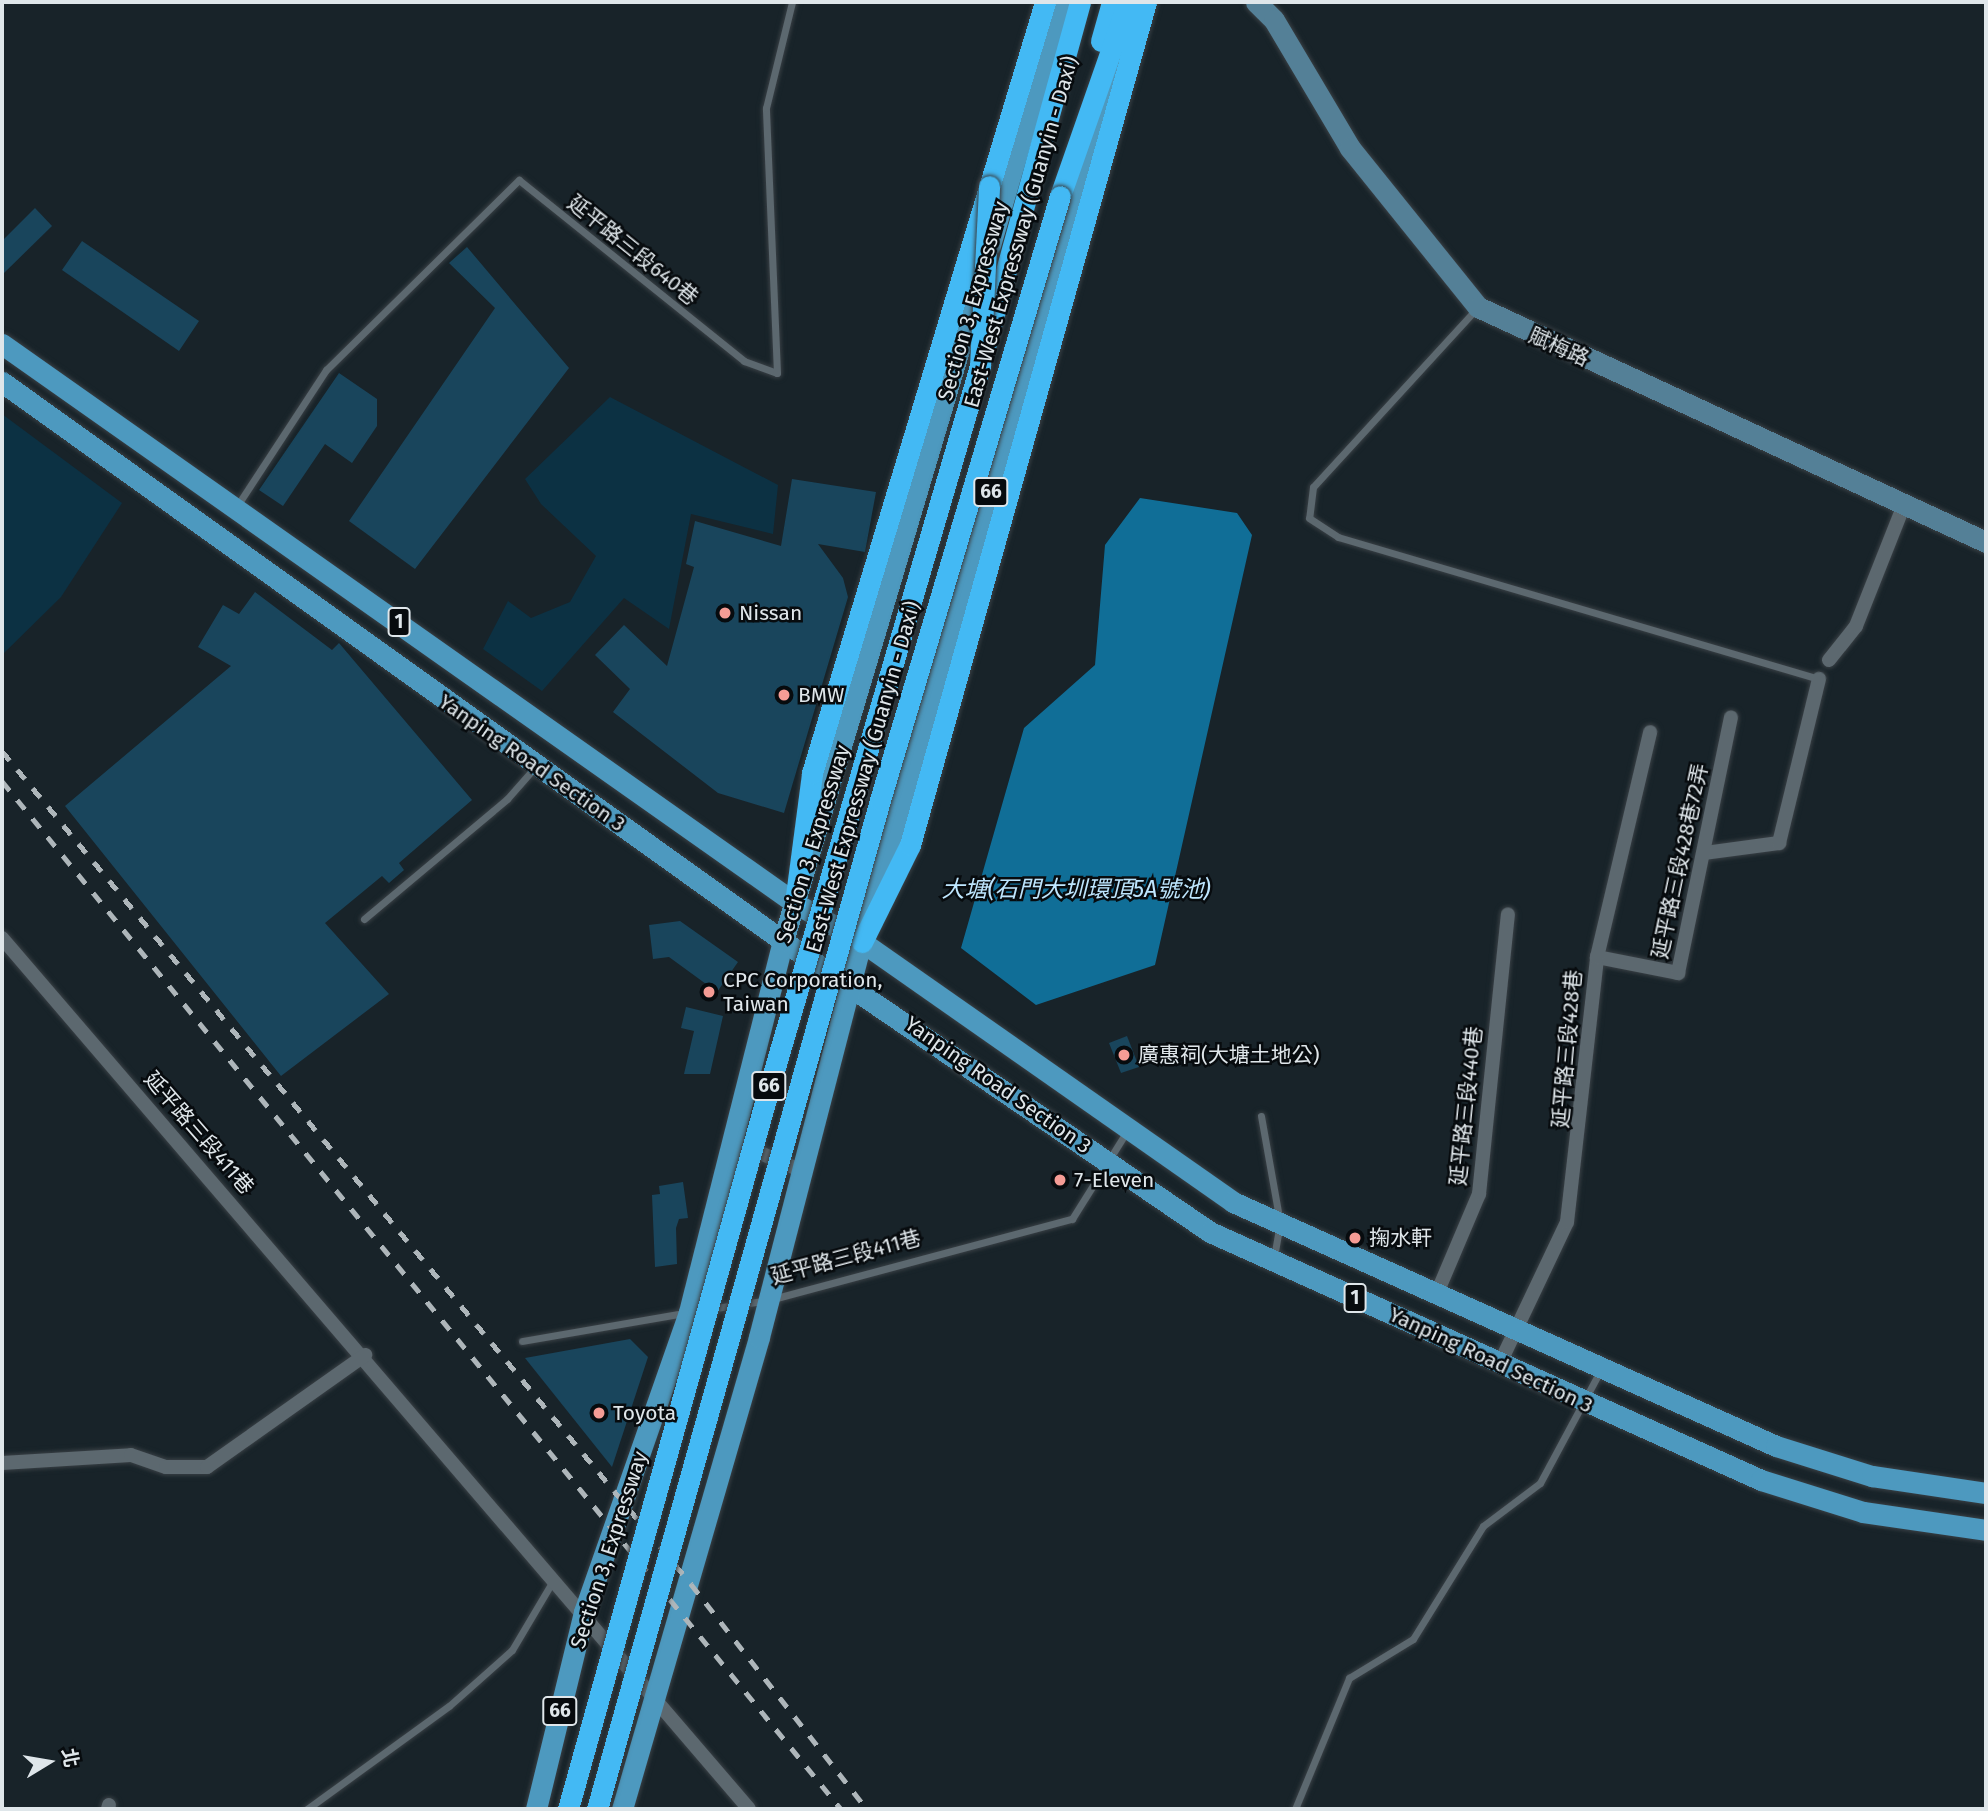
<!DOCTYPE html>
<html>
<head>
<meta charset="utf-8">
<style>
	body { margin:0 }
	#map { position:relative; width:1988px; height:1811px; overflow:hidden; background:#182329; font-family:"Fira Sans","Noto Sans TC",sans-serif }
	div>[style] { position:absolute }
	.green>* { inset:0; background:#0c3143 }
	.water>* { inset:0; background:#106e97 }
	.building>* { inset:0; background:#19455c }
	.roads { filter:drop-shadow(0 0 2px #394045) drop-shadow(0 0 2px #394045) }
	.lane>* { height:7px; margin:-3.5px; padding:0 3.5px; transform-origin:3.5px; border-radius:3.5px; background:#5c686f }
	.street>* { height:14px; margin:-7px; padding:0 7px; transform-origin:7px; border-radius:7px; background:#5c686f }
	.secondary>* { height:21px; margin:-10.5px; padding:0 10.5px; transform-origin:10.5px; border-radius:10.5px; background:#548097 }
	.primary>* { height:21px; margin:-10.5px; padding:0 10.5px; transform-origin:10.5px; border-radius:10.5px; background:#4d99bf }
	.highway>* { height:21px; margin:-10.5px; padding:0 10.5px; transform-origin:10.5px; border-radius:10.5px; background:#43b9f4 }
	.rail>* { height:5px; margin-top:-2.5px; transform-origin:0; background:repeating-linear-gradient(90deg,#aeb6ba 0 12px,transparent 0 24px) }
	.bridges { filter:drop-shadow(0 0 2px #394045) drop-shadow(0 0 2px #394045) }
	.highway-bridge>* { height:21px; margin:-10.5px; padding:0 10.5px; transform-origin:10.5px; border-radius:10.5px; background:#43b9f4 }
	.dots>* { width:19px; height:19px; translate:-50% -50%; box-sizing:border-box; border:4px solid #070b0e; border-radius:50% }
	span { translate:-50% -50%; white-space:nowrap; text-align:center; line-height:1.15; -webkit-text-stroke:5px #070b0e; paint-order:stroke }
	.shield-label span { padding:2px 5px; background:#070b0e; border:2px solid; border-radius:5px; -webkit-text-stroke-width:0 }
	.shield-label { font-size:19px; color:#dfe6ea; font-weight:700 }
	.street-label { font-size:21px; color:#dfe6ea }
	.poi-label { font-size:21px; color:#dfe6ea }
	.left { translate:0 -50%; text-align:left }
	.water-label { font-size:23px; color:#bee6fe; font-style:italic }
	.frame { position:absolute; inset:0; border:4px solid #dfe6ea; pointer-events:none }
	.north { position:absolute; left:14px; top:1727px; width:70px; height:70px; -webkit-text-stroke:5px #070b0e; paint-order:stroke; rotate:79deg; font-size:19px; font-weight:700; line-height:28px; text-align:center; color:#dfe6ea }
	.north::after { content:''; display:block; margin:auto; width:24px; height:32px; background:#dfe6ea; clip-path:polygon(50% 0,100% 100%,50% 72%,0 100%) }
</style>
</head>
<body>
<div id="map">
	<div class="green">
		<div style="clip-path:polygon(610px 397px,778px 485px,773px 534px,691px 514px,669px 629px,624px 598px,542px 691px,483px 649px,508px 601px,531px 618px,570px 602px,596px 556px,541px 504px,525px 479px)"></div>
		<div style="clip-path:polygon(2px 414px,122px 503px,61px 597px,2px 655px)"></div>
	</div>
	<div class="water">
		<div style="clip-path:polygon(1140px 498px,1237px 513px,1252px 535px,1155px 965px,1036px 1005px,961px 948px,1024px 728px,1095px 665px,1105px 545px)"></div>
	</div>
	<div class="building">
		<div style="clip-path:polygon(35px 208px,52px 226px,2px 275px,2px 241px)"></div>
		<div style="clip-path:polygon(82px 241px,199px 321px,179px 351px,62px 270px)"></div>
		<div style="clip-path:polygon(467px 247px,569px 368px,415px 569px,349px 521px,495px 308px,449px 263px)"></div>
		<div style="clip-path:polygon(339px 373px,377px 399px,377px 426px,352px 463px,325px 444px,283px 506px,259px 490px)"></div>
		<div style="clip-path:polygon(792px 479px,876px 492px,865px 552px,818px 544px,843px 578px,848px 597px,784px 813px,718px 793px,613px 712px,630px 689px,595px 655px,624px 625px,667px 666px,694px 567px,686px 564px,695px 521px,781px 546px)"></div>
		<div style="clip-path:polygon(255px 592px,332px 650px,339px 643px,472px 800px,399px 863px,404px 870px,389px 883px,382px 876px,325px 923px,389px 994px,281px 1076px,65px 806px,231px 666px,198px 647px,223px 605px,239px 614px)"></div>
		<div style="clip-path:polygon(680px 921px,738px 962px,717px 992px,669px 957px,653px 959px,649px 925px)"></div>
		<div style="clip-path:polygon(686px 1007px,723px 1016px,710px 1074px,684px 1074px,694px 1031px,681px 1028px)"></div>
		<div style="clip-path:polygon(1127px 1036px,1139px 1067px,1121px 1073px,1109px 1043px)"></div>
		<div style="clip-path:polygon(683px 1182px,688px 1218px,679px 1219px,676px 1228px,677px 1264px,655px 1267px,652px 1195px,660px 1194px,659px 1186px)"></div>
		<div style="clip-path:polygon(630px 1339px,648px 1357px,612px 1467px,525px 1358px)"></div>
	</div>
	<div class="roads">
		<div class="lane">
			<div style="left:1478px;top:307px;width:244px;rotate:132.5deg"></div>
			<div style="left:1313px;top:487px;width:31px;rotate:97deg"></div>
			<div style="left:1309px;top:518px;width:35px;rotate:33deg"></div>
			<div style="left:1338px;top:537px;width:502px;rotate:16.45deg"></div>
			<div style="left:237px;top:506px;width:163px;rotate:-56.8deg"></div>
			<div style="left:326px;top:370px;width:271px;rotate:-44.6deg"></div>
			<div style="left:519px;top:180px;width:289px;rotate:38.8deg"></div>
			<div style="left:744px;top:361px;width:35px;rotate:20deg"></div>
			<div style="left:777px;top:373px;width:265px;rotate:-92.4deg"></div>
			<div style="left:766px;top:108px;width:109px;rotate:-76.2deg"></div>
			<div style="left:364px;top:919px;width:187px;rotate:-40deg"></div>
			<div style="left:507px;top:799px;width:44px;rotate:-48.7deg"></div>
			<div style="left:1261px;top:1116px;width:109px;rotate:79.9deg"></div>
			<div style="left:1280px;top:1223px;width:35px;rotate:100deg"></div>
			<div style="left:709px;top:1309px;width:61px;rotate:-8.5deg"></div>
			<div style="left:769px;top:1300px;width:314px;rotate:-15deg"></div>
			<div style="left:1072px;top:1219px;width:104px;rotate:-58deg"></div>
			<div style="left:522px;top:1341px;width:164px;rotate:-9.8deg"></div>
			<div style="left:307px;top:1809px;width:175px;rotate:-36deg"></div>
			<div style="left:449px;top:1706px;width:84px;rotate:-41.6deg"></div>
			<div style="left:512px;top:1650px;width:82px;rotate:-59.4deg"></div>
			<div style="left:1295px;top:1809px;width:142px;rotate:-67.6deg"></div>
			<div style="left:1349px;top:1678px;width:75px;rotate:-31.4deg"></div>
			<div style="left:1413px;top:1639px;width:133px;rotate:-58.2deg"></div>
			<div style="left:1483px;top:1526px;width:71px;rotate:-37deg"></div>
			<div style="left:1540px;top:1483px;width:127px;rotate:-61.8deg"></div>
		</div>
		<div class="street">
			<div style="left:1829px;top:660px;width:43px;rotate:-51.5deg"></div>
			<div style="left:1856px;top:626px;width:133px;rotate:-68.4deg"></div>
			<div style="left:1705px;top:853px;width:75px;rotate:-7.7deg"></div>
			<div style="left:1779px;top:843px;width:169px;rotate:-76.3deg"></div>
			<div style="left:2px;top:938px;width:1147px;rotate:49.38deg"></div>
			<div style="left:1597px;top:957px;width:83px;rotate:11.2deg"></div>
			<div style="left:1678px;top:973px;width:261px;rotate:-78.3deg"></div>
			<div style="left:744px;top:1146px;width:63px;rotate:23.3deg"></div>
			<div style="left:1437px;top:1293px;width:108px;rotate:-67deg"></div>
			<div style="left:1479px;top:1194px;width:281px;rotate:-84.1deg"></div>
			<div style="left:1501px;top:1361px;width:154px;rotate:-64.6deg"></div>
			<div style="left:1567px;top:1222px;width:267px;rotate:-83.5deg"></div>
			<div style="left:1597px;top:957px;width:231px;rotate:-76.7deg"></div>
			<div style="left:2px;top:1463px;width:129px;rotate:-3.5deg"></div>
			<div style="left:131px;top:1455px;width:37px;rotate:19deg"></div>
			<div style="left:166px;top:1467px;width:41px"></div>
			<div style="left:207px;top:1467px;width:194px;rotate:-35.3deg"></div>
			<div style="left:108px;top:1809px;width:4px;rotate:-76deg"></div>
		</div>
		<div class="secondary">
			<div style="left:1256px;top:2px;width:25px;rotate:45deg"></div>
			<div style="left:1274px;top:20px;width:149px;rotate:59.3deg"></div>
			<div style="left:1350px;top:148px;width:204px;rotate:51.2deg"></div>
			<div style="left:1478px;top:307px;width:560px;rotate:24.83deg"></div>
		</div>
		<div class="primary">
			<div style="left:990px;top:245px;width:253px;rotate:-73.7deg"></div>
			<div style="left:2px;top:344px;width:970px;rotate:35.18deg"></div>
			<div style="left:795px;top:903px;width:78px;rotate:30.2deg"></div>
			<div style="left:862px;top:942px;width:453px;rotate:35deg"></div>
			<div style="left:1233px;top:1202px;width:595px;rotate:24.2deg"></div>
			<div style="left:1776px;top:1446px;width:101px;rotate:17.4deg"></div>
			<div style="left:1872px;top:1476px;width:115px;rotate:8.5deg"></div>
			<div style="left:2px;top:382px;width:960px;rotate:35.59deg"></div>
			<div style="left:783px;top:941px;width:517px;rotate:34.27deg"></div>
			<div style="left:1210px;top:1232px;width:604px;rotate:24.23deg"></div>
			<div style="left:1761px;top:1480px;width:107px;rotate:17.4deg"></div>
			<div style="left:1863px;top:1512px;width:124px;rotate:8.3deg"></div>
			<div style="left:536px;top:1809px;width:203px;rotate:-76.3deg"></div>
			<div style="left:584px;top:1612px;width:318px;rotate:-70.7deg"></div>
			<div style="left:689px;top:1312px;width:383px;rotate:-75.8deg"></div>
			<div style="left:783px;top:941px;width:694px;rotate:-73.42deg"></div>
			<div style="left:622px;top:1809px;width:491px;rotate:-73.8deg"></div>
			<div style="left:759px;top:1337px;width:447px;rotate:-75.5deg"></div>
			<div style="left:871px;top:904px;width:879px;rotate:-73.75deg"></div>
		</div>
		<div class="highway">
			<div style="left:1101px;top:41px;width:41px;rotate:-74.2deg"></div>
			<div style="left:1060px;top:196px;width:206px;rotate:-70.7deg"></div>
			<div style="left:985px;top:347px;width:358px;rotate:-74.6deg"></div>
			<div style="left:795px;top:903px;width:131px;rotate:-82.5deg"></div>
			<div style="left:812px;top:773px;width:805px;rotate:-73.18deg"></div>
			<div style="left:862px;top:942px;width:108px;rotate:-63.7deg"></div>
			<div style="left:910px;top:845px;width:875px;rotate:-74.36deg"></div>
		</div>
	</div>
	<div class="rail">
		<div style="left:2px;top:751px;width:1081px;rotate:50.4deg"></div>
		<div style="left:691px;top:1584px;width:286px;rotate:52deg"></div>
		<div style="left:2px;top:781px;width:1327px;rotate:50.78deg"></div>
	</div>
	<div class="bridges">
		<div class="highway-bridge">
			<div style="left:568px;top:1809px;width:756px;rotate:-74.42deg"></div>
			<div style="left:771px;top:1081px;width:745px;rotate:-73.71deg"></div>
			<div style="left:980px;top:366px;width:180px;rotate:-87.1deg"></div>
			<div style="left:597px;top:1809px;width:1048px;rotate:-74.33deg"></div>
			<div style="left:880px;top:800px;width:630px;rotate:-73.41deg"></div>
		</div>
	</div>
	<div class="dots">
		<div style="left:725px;top:613px;background:#f59c95"></div>
		<div style="left:784px;top:695px;background:#f59c95"></div>
		<div style="left:709px;top:992px;background:#f59c95"></div>
		<div style="left:1124px;top:1055px;background:#f59c95"></div>
		<div style="left:1060px;top:1180px;background:#f59c95"></div>
		<div style="left:1355px;top:1238px;background:#f59c95"></div>
		<div style="left:599px;top:1413px;background:#f59c95"></div>
	</div>
	<div class="shield-label">
		<span style="left:991px;top:492px">66</span>
		<span style="left:399px;top:622px">1</span>
		<span style="left:769px;top:1086px">66</span>
		<span style="left:1355px;top:1298px">1</span>
		<span style="left:560px;top:1711px">66</span>
	</div>
	<div class="street-label">
		<span style="left:1021px;top:232px;rotate:-74deg">East-West Expressway (Guanyin - Daxi)</span>
		<span style="left:633px;top:250px;rotate:39deg">延平路三段640巷</span>
		<span style="left:973px;top:301px;rotate:-74deg">Section 3, Expressway</span>
		<span style="left:1559px;top:347px;rotate:24deg">賦梅路</span>
		<span style="left:532px;top:763px;rotate:35deg">Yanping Road Section 3</span>
		<span style="left:863px;top:777px;rotate:-74deg">East-West Expressway (Guanyin - Daxi)</span>
		<span style="left:813px;top:844px;rotate:-73deg">Section 3, Expressway</span>
		<span style="left:1680px;top:861px;rotate:-78deg">延平路三段428巷72弄</span>
		<span style="left:1567px;top:1049px;rotate:-85deg">延平路三段428巷</span>
		<span style="left:998px;top:1085px;rotate:35deg">Yanping Road Section 3</span>
		<span style="left:1466px;top:1106px;rotate:-84deg">延平路三段440巷</span>
		<span style="left:199px;top:1133px;rotate:49deg">延平路三段411巷</span>
		<span style="left:846px;top:1257px;rotate:-15deg">延平路三段411巷</span>
		<span style="left:1491px;top:1360px;rotate:25deg">Yanping Road Section 3</span>
		<span style="left:609px;top:1550px;rotate:-72deg">Section 3, Expressway</span>
	</div>
	<div class="poi-label">
		<span class="left" style="left:739px;top:613px">Nissan</span>
		<span class="left" style="left:798px;top:695px">BMW</span>
		<span class="left" style="left:723px;top:992px">CPC Corporation,<br>Taiwan</span>
		<span class="left" style="left:1138px;top:1055px">廣惠祠(大塘土地公)</span>
		<span class="left" style="left:1074px;top:1180px">7-Eleven</span>
		<span class="left" style="left:1369px;top:1238px">掬水軒</span>
		<span class="left" style="left:613px;top:1413px">Toyota</span>
	</div>
	<div class="water-label">
		<span style="left:1076px;top:889px">大塘(石門大圳環頂5A號池)</span>
	</div>
	<div class="frame"></div>
	<div class="north">北</div>
</div>
</body>
</html>
